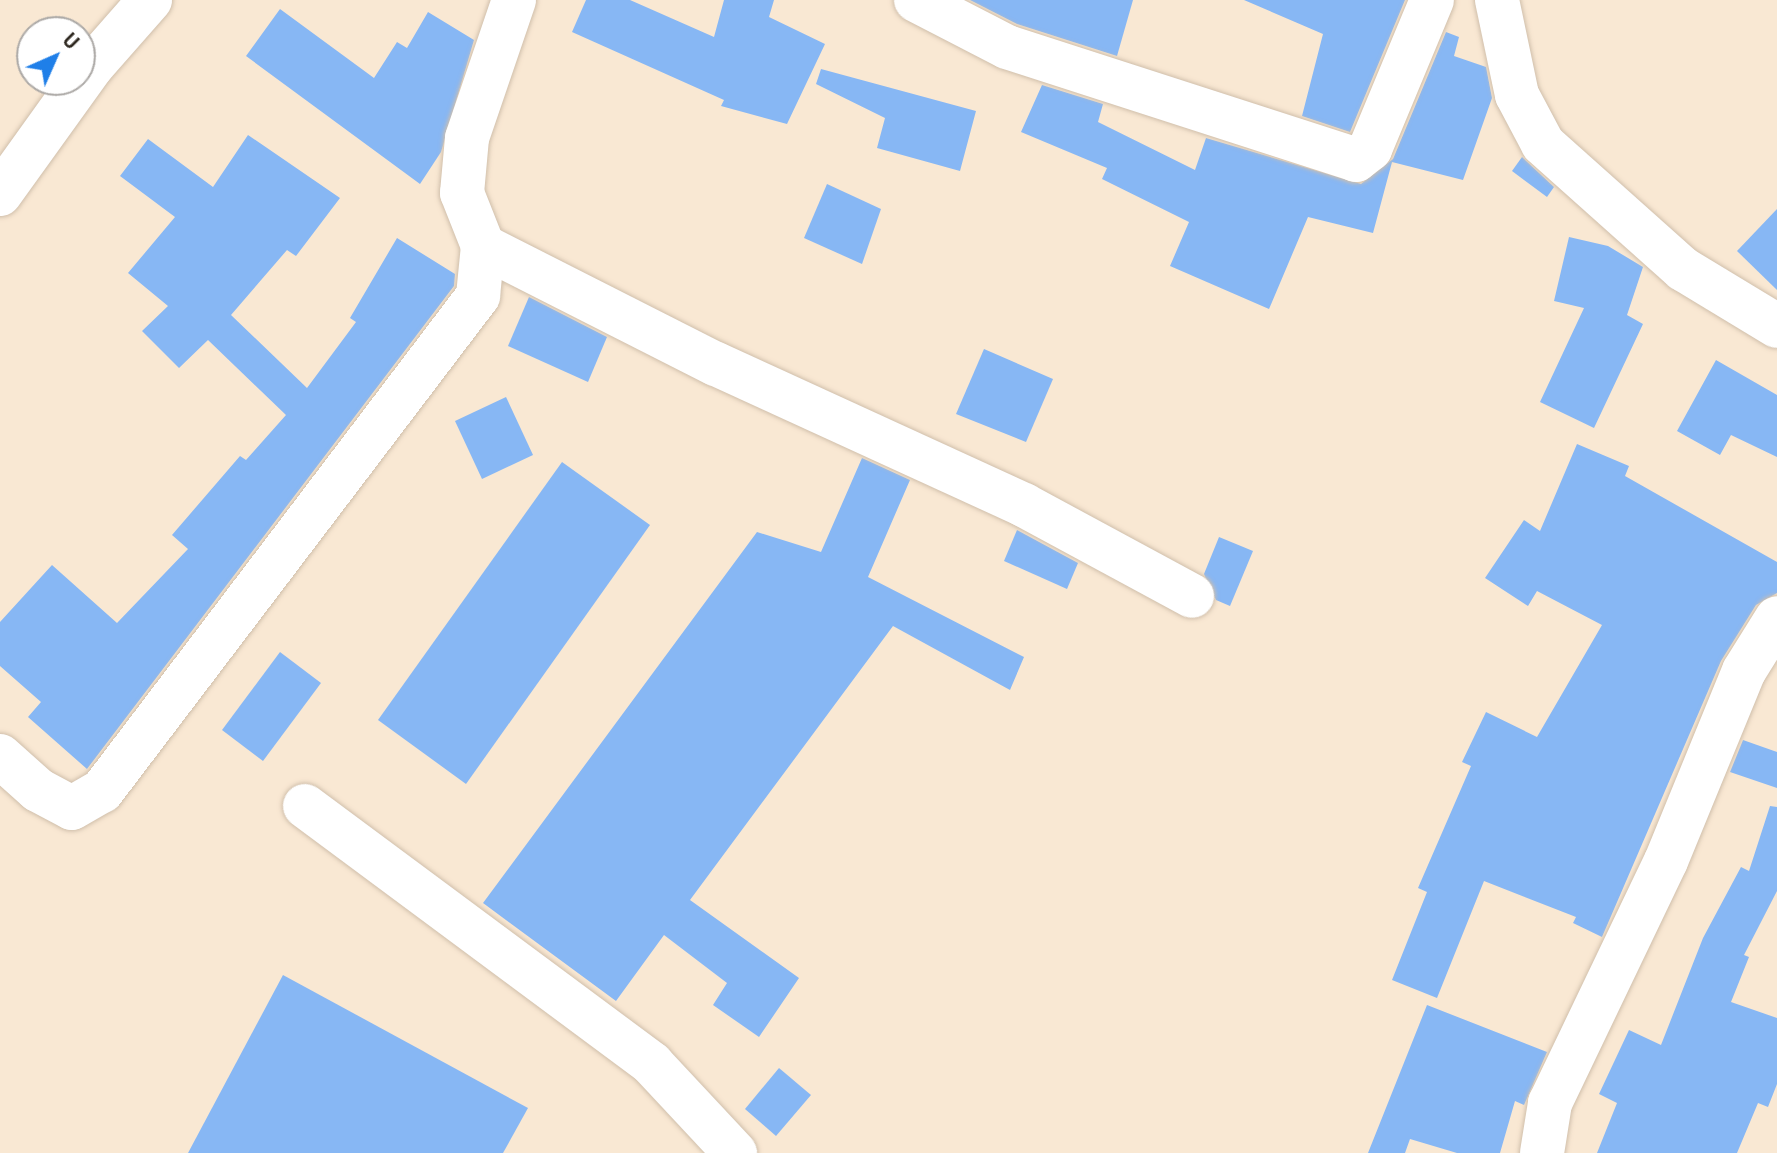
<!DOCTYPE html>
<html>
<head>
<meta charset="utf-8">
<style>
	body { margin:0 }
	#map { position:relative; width:1777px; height:1153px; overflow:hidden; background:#f9e8d3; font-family:"Archivo Narrow",sans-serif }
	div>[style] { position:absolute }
	.building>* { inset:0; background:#87b7f4 }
	.roads { filter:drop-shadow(0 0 2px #d0bfab) drop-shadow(0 0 2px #d0bfab) }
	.minor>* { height:44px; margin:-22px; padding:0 22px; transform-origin:22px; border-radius:22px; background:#fff }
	span { translate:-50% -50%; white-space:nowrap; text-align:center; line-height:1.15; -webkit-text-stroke:7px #fff; paint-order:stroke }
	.north { position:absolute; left:16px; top:16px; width:80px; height:80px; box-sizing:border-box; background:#fff; border:2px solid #aca9a6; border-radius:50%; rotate:45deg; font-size:22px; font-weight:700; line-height:32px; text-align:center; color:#2f2921 }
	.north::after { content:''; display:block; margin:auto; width:28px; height:36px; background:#1f7fe8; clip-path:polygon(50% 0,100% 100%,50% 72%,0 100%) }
</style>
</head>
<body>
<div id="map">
	<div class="building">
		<div style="clip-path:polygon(586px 0,630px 0,714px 37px,724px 0,774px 0,769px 17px,825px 44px,787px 124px,721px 106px,724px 100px,572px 32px)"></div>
		<div style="clip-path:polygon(970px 0,1133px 0,1117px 56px,1017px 24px)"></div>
		<div style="clip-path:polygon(1244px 0,1405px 0,1350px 132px,1302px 116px,1323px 34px)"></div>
		<div style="clip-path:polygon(280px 9px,374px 78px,397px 42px,407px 48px,428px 12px,474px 40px,441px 152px,420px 184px,246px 56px)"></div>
		<div style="clip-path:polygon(1446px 32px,1459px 37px,1454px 56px,1486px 67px,1492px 98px,1463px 180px,1392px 162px,1373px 233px,1308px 217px,1269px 309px,1170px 266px,1189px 222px,1102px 179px,1107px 168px,1021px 132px,1042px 85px,1103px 104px,1098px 122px,1195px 170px,1206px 138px,1361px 184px,1393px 159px)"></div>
		<div style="clip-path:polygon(821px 69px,976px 111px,960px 171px,877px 148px,885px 118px,816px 84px)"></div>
		<div style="clip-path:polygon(248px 135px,340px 198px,296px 256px,287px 250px,231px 315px,307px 388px,356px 322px,350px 318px,397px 238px,455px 274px,454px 286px,87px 769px,28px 717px,41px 702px,0 666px,0 622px,52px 565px,117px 623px,188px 549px,172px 535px,240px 456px,246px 460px,286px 415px,208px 340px,179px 368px,142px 331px,168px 306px,128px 273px,175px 217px,120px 176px,148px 139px,213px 187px)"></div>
		<div style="clip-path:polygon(1522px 157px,1554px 187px,1547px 197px,1512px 171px)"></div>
		<div style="clip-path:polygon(827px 184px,881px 209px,862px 264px,804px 238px)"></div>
		<div style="clip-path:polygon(1777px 209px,1777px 290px,1737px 251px)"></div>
		<div style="clip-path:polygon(1569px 237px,1608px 246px,1643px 267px,1627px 315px,1643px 324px,1594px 428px,1540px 402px,1584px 308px,1554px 301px)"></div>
		<div style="clip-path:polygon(529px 297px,607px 337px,588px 382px,508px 346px)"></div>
		<div style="clip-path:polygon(984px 349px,1053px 379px,1026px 442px,956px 414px)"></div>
		<div style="clip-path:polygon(1716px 360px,1777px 395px,1777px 457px,1731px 435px,1720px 455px,1677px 431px)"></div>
		<div style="clip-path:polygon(506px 397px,533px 455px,482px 479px,455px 421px)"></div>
		<div style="clip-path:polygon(1577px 444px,1629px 466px,1625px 476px,1777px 562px,1777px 593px,1756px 605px,1721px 661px,1602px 937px,1573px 923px,1576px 917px,1484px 881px,1437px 998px,1392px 980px,1427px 892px,1418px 888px,1471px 766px,1462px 762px,1486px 712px,1537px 737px,1602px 625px,1537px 591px,1528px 606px,1485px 578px,1524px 520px,1540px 531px)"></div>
		<div style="clip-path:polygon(862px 458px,910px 480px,868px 577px,1024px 657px,1010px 690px,893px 626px,690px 900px,799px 978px,759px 1037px,713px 1005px,727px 983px,664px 935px,616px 1001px,483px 903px,757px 532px,821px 552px)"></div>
		<div style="clip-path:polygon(562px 462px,650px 525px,466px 784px,378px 720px)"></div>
		<div style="clip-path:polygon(1017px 530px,1078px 563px,1067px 589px,1004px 561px)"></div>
		<div style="clip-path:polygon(1219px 537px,1253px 551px,1230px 606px,1216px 600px,1204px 574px)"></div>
		<div style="clip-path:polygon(280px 652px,321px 683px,263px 761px,222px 730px)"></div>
		<div style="clip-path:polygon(1743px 740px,1777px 752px,1777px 788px,1730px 772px)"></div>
		<div style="clip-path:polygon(1770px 806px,1777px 807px,1777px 891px,1744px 955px,1749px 957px,1731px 1002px,1777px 1018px,1777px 1084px,1768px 1107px,1758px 1103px,1737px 1153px,1597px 1153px,1617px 1103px,1599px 1094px,1629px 1030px,1661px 1045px,1703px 938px,1741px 867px,1749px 871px)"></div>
		<div style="clip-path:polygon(283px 975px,528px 1108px,503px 1153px,188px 1153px)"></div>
		<div style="clip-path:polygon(1427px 1005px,1547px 1052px,1524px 1105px,1515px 1101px,1500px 1153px,1457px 1153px,1410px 1139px,1405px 1153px,1368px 1153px)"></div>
		<div style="clip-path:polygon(779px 1068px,811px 1095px,776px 1136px,745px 1109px)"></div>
	</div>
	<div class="roads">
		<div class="minor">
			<div style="left:916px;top:0;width:102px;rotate:27.3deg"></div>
			<div style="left:1007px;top:47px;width:367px;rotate:17.9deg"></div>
			<div style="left:1356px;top:160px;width:18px;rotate:-38deg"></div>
			<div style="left:1370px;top:149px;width:161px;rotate:-67.4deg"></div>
			<div style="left:1497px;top:0;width:97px;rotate:78.1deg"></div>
			<div style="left:1517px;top:95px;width:55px;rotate:62deg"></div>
			<div style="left:1543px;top:144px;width:188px;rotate:41.8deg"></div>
			<div style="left:1683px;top:269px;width:110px;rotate:31.2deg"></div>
			<div style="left:0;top:194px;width:158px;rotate:-54.3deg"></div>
			<div style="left:92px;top:66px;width:88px;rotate:-48.7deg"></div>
			<div style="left:483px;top:246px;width:261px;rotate:26.9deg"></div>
			<div style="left:716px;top:364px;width:339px;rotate:24.6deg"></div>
			<div style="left:1024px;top:505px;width:191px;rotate:28.4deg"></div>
			<div style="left:0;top:756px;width:51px;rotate:41.8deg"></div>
			<div style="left:38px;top:790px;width:38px;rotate:28deg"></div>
			<div style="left:72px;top:808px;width:34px;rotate:-30deg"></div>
			<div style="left:102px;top:791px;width:622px;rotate:-52.78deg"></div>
			<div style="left:478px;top:296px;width:50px;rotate:-84.3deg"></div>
			<div style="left:483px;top:246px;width:57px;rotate:-111.6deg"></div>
			<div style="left:462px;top:193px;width:55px;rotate:-84.8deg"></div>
			<div style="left:467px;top:138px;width:146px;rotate:-71.2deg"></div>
			<div style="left:305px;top:806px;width:432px;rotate:36.6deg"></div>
			<div style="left:652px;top:1064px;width:122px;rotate:47deg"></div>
			<div style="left:1542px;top:1153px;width:51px;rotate:-80.9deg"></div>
			<div style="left:1550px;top:1103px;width:268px;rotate:-64.4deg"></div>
			<div style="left:1666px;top:861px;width:205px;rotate:-67.7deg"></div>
			<div style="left:1744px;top:671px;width:62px;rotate:-58.1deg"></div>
		</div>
	</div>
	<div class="north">U</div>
</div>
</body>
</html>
